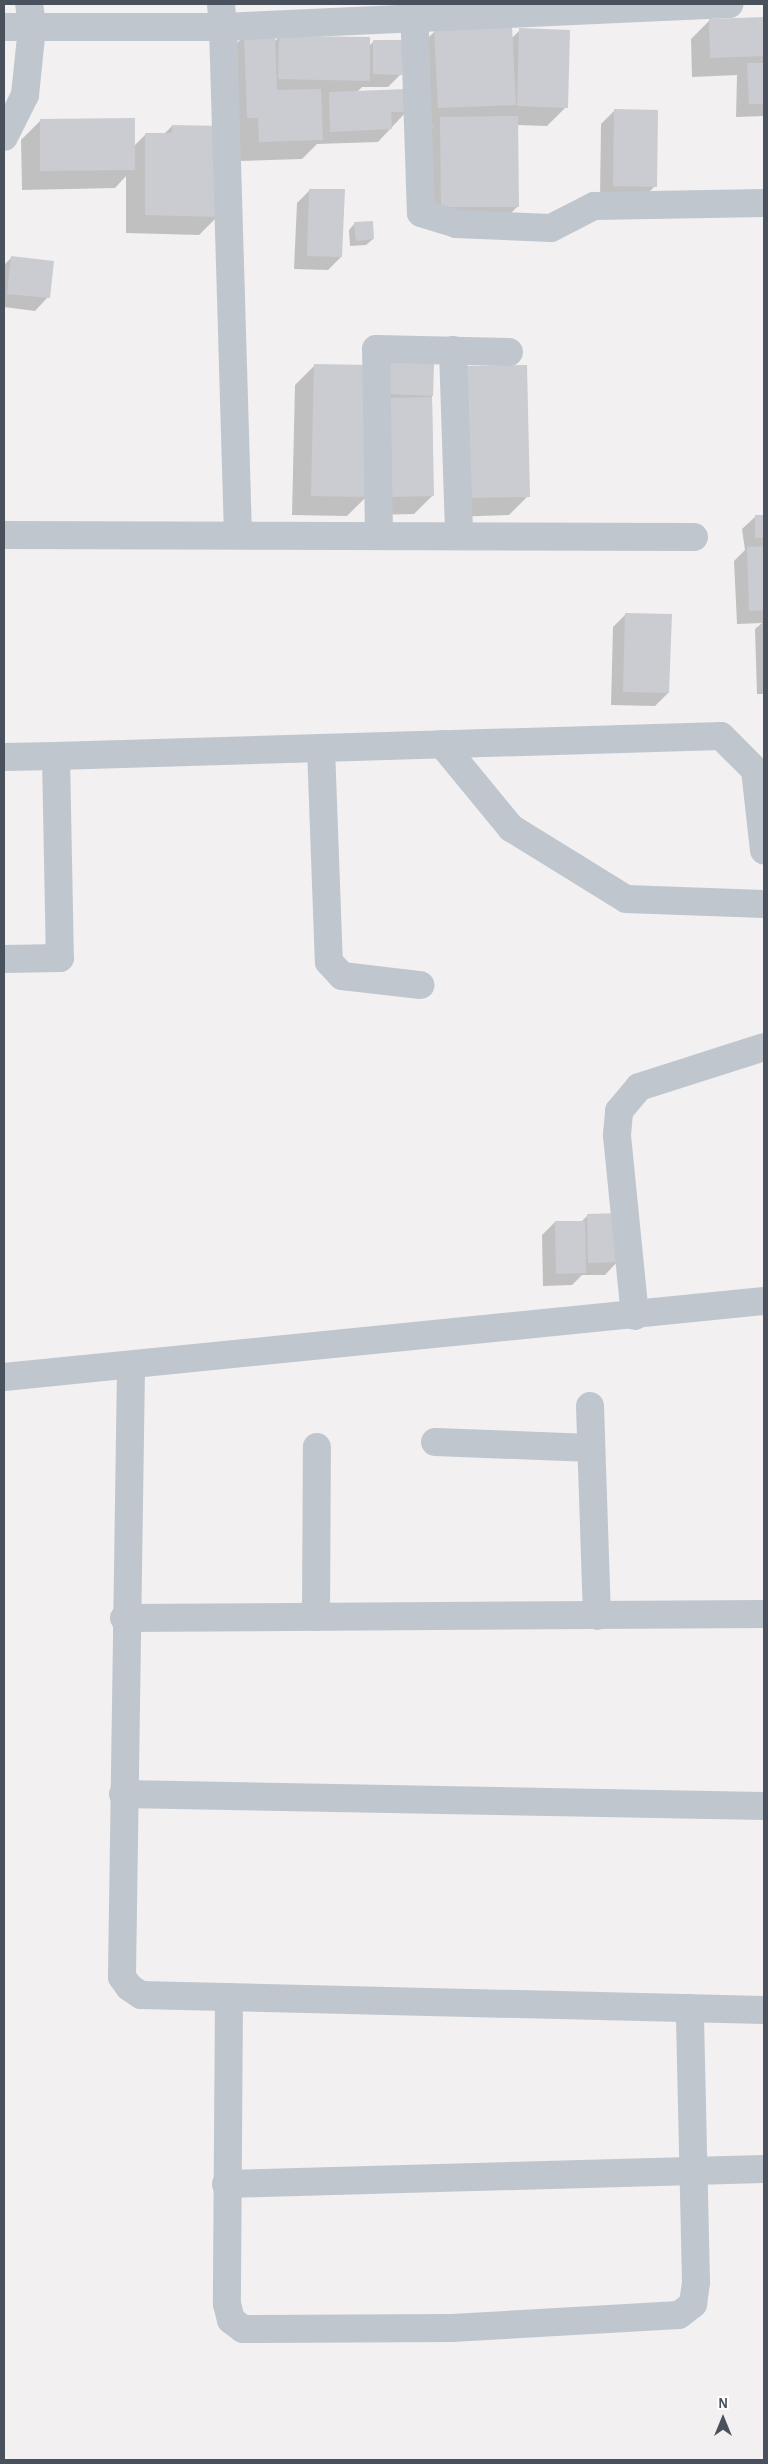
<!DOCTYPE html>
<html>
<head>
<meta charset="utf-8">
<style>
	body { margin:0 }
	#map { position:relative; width:768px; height:2464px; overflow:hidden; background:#f2f0f0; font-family:"Alegreya Sans",sans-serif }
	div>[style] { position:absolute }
	.shadow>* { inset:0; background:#0003 }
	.building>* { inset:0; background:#caccd2 }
	.minor>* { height:28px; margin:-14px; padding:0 14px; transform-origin:14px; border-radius:14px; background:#bfc6cd }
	span { translate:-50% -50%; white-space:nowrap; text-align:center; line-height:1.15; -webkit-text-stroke:4px #fff; paint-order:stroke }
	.frame { position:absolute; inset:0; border:5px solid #49525c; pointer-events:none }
	.north { position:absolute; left:698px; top:2394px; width:50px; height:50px; -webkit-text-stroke:4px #fff; paint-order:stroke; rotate:0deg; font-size:14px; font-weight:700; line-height:20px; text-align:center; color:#49525c }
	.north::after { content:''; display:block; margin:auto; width:18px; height:22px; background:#49525c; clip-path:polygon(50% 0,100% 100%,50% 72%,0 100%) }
</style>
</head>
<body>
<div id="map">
	<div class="shadow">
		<div style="clip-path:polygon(222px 4px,271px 4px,222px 5px)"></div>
		<div style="clip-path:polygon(764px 18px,764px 116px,736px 117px,737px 75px,692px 77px,691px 39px,710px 20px)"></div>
		<div style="clip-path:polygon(520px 30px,566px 107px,547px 126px,517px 125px,518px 206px,499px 225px,422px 226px,421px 138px,433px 126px,419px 127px,416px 50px,435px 31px,512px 38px)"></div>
		<div style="clip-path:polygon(244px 36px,274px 42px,279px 37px,369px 46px,374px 41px,401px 74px,388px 87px,362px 87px,357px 92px,407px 111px,378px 142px,317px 144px,302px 159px,240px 161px,225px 55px)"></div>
		<div style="clip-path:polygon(615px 110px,655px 186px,642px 199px,600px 198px,601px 124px)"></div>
		<div style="clip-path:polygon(40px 121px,134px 146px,146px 134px,164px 134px,172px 126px,218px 216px,199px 235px,126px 233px,126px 176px,115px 188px,22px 190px,21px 140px)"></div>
		<div style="clip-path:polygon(310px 190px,341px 257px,328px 270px,294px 269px,297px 203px)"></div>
		<div style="clip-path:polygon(355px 223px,373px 239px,366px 245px,350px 246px,349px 230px)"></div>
		<div style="clip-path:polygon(12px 257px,48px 297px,35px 311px,4px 307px,4px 265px)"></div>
		<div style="clip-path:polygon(314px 366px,375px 377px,432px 396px,433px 495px,414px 514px,370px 515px,366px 497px,347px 516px,292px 515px,295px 385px)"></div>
		<div style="clip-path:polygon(448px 387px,528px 496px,509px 515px,450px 517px)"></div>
		<div style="clip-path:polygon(756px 516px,764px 516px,764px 694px,757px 694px,755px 629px,762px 623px,737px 624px,734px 561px,745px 550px,742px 529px)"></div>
		<div style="clip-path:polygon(626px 614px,668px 693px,655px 706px,611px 705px,613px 627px)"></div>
		<div style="clip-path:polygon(588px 1215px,618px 1261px,605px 1275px,582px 1275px,572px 1285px,543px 1286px,542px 1235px,555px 1222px,581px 1222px)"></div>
	</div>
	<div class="building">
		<div style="clip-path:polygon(764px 17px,764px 56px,710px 58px,709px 19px)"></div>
		<div style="clip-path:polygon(512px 26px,516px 105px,438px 108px,434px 29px)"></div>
		<div style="clip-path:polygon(519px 28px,570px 30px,568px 108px,517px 106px)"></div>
		<div style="clip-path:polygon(275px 34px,277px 90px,321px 89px,323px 140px,259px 142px,258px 118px,247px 118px,244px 35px)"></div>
		<div style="clip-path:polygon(279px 36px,370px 37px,370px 81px,278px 79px)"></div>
		<div style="clip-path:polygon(373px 40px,403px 40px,402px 75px,373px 74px)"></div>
		<div style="clip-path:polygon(747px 63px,764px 63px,764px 104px,749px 104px)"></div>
		<div style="clip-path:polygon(407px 89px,408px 112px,391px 112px,392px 129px,330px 132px,329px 92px)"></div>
		<div style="clip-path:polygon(614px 109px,658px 110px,657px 187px,613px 186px)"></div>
		<div style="clip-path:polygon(518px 116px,519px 207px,441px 207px,440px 117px)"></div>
		<div style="clip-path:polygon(135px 118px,135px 170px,40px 171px,40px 119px)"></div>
		<div style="clip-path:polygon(172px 125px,222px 126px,219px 217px,145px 215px,145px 133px,172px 133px)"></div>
		<div style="clip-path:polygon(309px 189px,345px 189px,342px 257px,307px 256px)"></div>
		<div style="clip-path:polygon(373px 221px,374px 239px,356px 241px,354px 222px)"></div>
		<div style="clip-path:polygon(11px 256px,54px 261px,50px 298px,7px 294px)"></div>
		<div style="clip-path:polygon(388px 363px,434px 364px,433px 396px,387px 394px)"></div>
		<div style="clip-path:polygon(314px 364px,370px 365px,367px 497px,311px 496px)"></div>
		<div style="clip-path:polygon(527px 365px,530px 497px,469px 498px,467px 366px)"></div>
		<div style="clip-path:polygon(432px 397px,434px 496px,389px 497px,387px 398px)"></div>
		<div style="clip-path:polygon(755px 515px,764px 515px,764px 538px,755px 538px)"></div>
		<div style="clip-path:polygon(764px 546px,764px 610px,749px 611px,747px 547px)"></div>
		<div style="clip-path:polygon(625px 613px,672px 614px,669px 693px,623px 692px)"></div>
		<div style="clip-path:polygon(619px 1213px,619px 1262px,588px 1263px,587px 1214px)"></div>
		<div style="clip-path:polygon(555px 1221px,585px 1221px,586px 1273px,556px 1274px)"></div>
	</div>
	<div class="minor">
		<div style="left:221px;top:4px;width:23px;rotate:85deg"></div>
		<div style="left:223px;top:27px;width:507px;rotate:-2.6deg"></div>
		<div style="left:414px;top:4px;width:209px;rotate:88.1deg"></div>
		<div style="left:421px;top:213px;width:37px;rotate:17deg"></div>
		<div style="left:456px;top:224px;width:95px;rotate:2.4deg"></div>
		<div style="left:551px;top:228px;width:48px;rotate:-27.1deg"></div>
		<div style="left:594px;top:206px;width:170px;rotate:-1deg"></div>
		<div style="left:4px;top:27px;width:219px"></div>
		<div style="left:223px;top:27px;width:508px;rotate:88.31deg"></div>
		<div style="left:4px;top:137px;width:47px;rotate:-63.4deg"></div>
		<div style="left:25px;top:95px;width:68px;rotate:-84.1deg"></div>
		<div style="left:32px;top:27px;width:23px;rotate:-97deg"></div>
		<div style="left:453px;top:350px;width:185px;rotate:88.1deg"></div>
		<div style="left:4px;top:535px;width:690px;rotate:0.17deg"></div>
		<div style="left:379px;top:535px;width:186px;rotate:-90.9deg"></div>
		<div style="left:376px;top:349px;width:133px;rotate:1.3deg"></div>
		<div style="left:442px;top:744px;width:109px;rotate:50.6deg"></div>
		<div style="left:511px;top:828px;width:135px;rotate:31.7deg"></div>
		<div style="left:626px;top:899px;width:138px;rotate:2.1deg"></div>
		<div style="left:321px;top:748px;width:214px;rotate:87.9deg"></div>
		<div style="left:329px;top:962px;width:19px;rotate:47deg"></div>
		<div style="left:342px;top:976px;width:79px;rotate:6.6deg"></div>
		<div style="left:56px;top:756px;width:665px;rotate:-1.72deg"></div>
		<div style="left:721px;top:736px;width:48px;rotate:45deg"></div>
		<div style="left:755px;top:770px;width:81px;rotate:83.6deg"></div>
		<div style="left:4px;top:757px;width:52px;rotate:-1.1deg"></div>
		<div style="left:56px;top:756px;width:202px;rotate:88.9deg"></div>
		<div style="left:60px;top:958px;width:56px;rotate:179deg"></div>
		<div style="left:635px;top:1316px;width:182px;rotate:-95.7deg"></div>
		<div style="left:617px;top:1135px;width:24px;rotate:-85deg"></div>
		<div style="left:619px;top:1111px;width:31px;rotate:-50deg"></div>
		<div style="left:639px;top:1087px;width:131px;rotate:-17.7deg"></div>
		<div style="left:131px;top:1368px;width:609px;rotate:90.85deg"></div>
		<div style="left:122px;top:1977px;width:12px;rotate:55deg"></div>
		<div style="left:129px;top:1987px;width:14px;rotate:34deg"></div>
		<div style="left:141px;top:1995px;width:623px;rotate:1.38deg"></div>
		<div style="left:4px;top:1377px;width:764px;rotate:-5.71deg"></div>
		<div style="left:590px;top:1406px;width:210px;rotate:88.1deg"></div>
		<div style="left:435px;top:1442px;width:156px;rotate:2.2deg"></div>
		<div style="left:316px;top:1617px;width:170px;rotate:-89.7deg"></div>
		<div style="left:124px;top:1618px;width:640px;rotate:-0.36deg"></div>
		<div style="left:123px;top:1794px;width:641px;rotate:1.07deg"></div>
		<div style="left:229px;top:1997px;width:307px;rotate:90.4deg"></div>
		<div style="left:227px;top:2304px;width:16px;rotate:76deg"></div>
		<div style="left:231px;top:2320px;width:15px;rotate:37deg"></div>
		<div style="left:243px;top:2329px;width:209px;rotate:-0.3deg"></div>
		<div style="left:452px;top:2328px;width:227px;rotate:-3.3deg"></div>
		<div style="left:679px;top:2315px;width:18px;rotate:-38deg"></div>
		<div style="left:693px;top:2304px;width:22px;rotate:-82deg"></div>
		<div style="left:696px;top:2282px;width:274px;rotate:-91.3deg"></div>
		<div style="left:226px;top:2184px;width:538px;rotate:-1.6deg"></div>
	</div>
	<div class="frame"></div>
	<div class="north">N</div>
</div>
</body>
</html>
